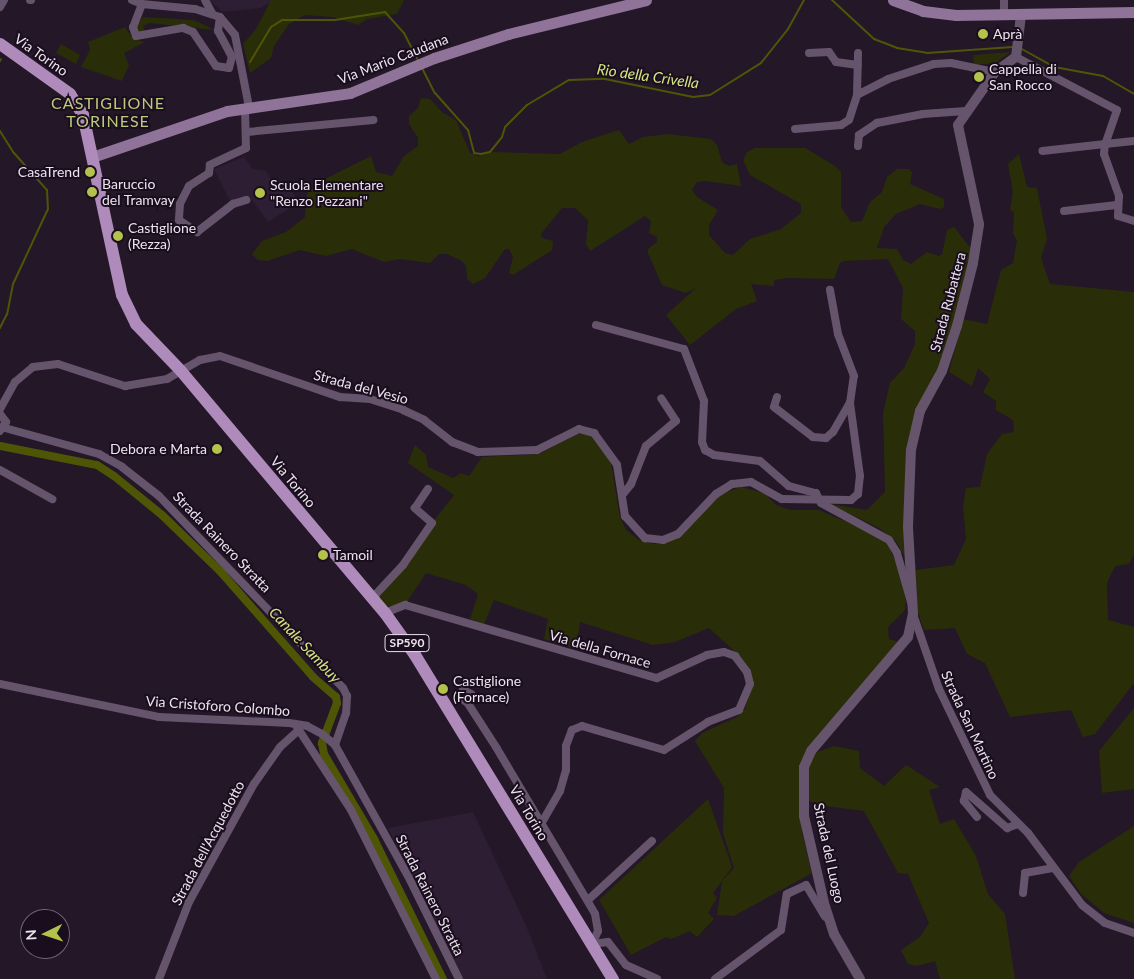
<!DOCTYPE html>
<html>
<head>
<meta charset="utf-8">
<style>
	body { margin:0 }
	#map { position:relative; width:1134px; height:979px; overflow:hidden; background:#231728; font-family:Lato,sans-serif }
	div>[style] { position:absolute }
	.built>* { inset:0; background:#2e1e33 }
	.green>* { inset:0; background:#292e08 }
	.stream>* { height:2px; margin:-1px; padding:0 1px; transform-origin:1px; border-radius:1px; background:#4e5606 }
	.canal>* { height:8px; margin:-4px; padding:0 4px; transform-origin:4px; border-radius:4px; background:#4e5606 }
	.minor>* { height:8px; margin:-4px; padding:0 4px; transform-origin:4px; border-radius:4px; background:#65546b }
	.tertiary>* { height:10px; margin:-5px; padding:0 5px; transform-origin:5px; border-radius:5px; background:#65546b }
	.secondary>* { height:11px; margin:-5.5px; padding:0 5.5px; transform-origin:5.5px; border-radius:5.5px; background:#8f7399 }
	.primary>* { height:12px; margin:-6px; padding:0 6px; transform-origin:6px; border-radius:6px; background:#af8bbc }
	.dots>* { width:14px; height:14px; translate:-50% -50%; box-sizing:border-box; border:2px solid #1a0e1e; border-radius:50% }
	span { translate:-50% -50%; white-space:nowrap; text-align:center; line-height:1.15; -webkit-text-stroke:4px #1a0e1e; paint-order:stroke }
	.shield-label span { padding:1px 4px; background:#1a0e1e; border:1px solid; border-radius:4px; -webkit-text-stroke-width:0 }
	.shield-label { font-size:12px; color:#ebe3ee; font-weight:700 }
	.poi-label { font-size:14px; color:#ebe3ee }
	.left { translate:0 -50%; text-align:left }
	.right { translate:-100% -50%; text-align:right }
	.street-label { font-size:14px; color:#ebe3ee }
	.water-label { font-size:15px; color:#d5e480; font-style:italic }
	.quarter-label { font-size:16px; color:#bdc97d; letter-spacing:1px }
	.north { position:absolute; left:20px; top:909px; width:50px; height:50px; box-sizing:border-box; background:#1a0e1e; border:1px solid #6e6371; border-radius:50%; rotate:266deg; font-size:14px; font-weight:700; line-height:20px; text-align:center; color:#ebe3ee }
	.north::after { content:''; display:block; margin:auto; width:18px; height:22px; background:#b3c24b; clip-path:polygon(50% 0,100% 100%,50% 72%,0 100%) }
</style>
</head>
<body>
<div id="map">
	<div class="built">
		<div style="clip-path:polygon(209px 0,275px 0,260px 8px,223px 12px)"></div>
		<div style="clip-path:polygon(244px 157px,253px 169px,266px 171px,271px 179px,285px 181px,299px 202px,268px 222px,249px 196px,231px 203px,214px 169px)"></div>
		<div style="clip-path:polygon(473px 812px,525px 923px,547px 979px,458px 979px,388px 828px)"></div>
	</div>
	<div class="green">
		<div style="clip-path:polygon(271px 0,404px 0,397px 14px,367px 19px,358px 25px,333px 17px,305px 15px,289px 24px,274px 46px,271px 58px,250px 73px,243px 44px,256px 29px)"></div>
		<div style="clip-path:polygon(143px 17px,194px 20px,215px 30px,150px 23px,143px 26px,145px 32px,139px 33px,135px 28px)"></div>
		<div style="clip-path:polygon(125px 27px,133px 39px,145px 42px,124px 53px,129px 65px,122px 81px,81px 67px,90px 50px,88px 42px)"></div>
		<div style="clip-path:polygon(61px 44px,80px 55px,76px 64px,56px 53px)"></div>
		<div style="clip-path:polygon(1011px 52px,995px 63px,974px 65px,973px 55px)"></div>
		<div style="clip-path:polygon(421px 98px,430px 99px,442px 112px,456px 120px,470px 153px,478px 156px,494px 152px,560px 154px,582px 142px,619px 130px,629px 144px,643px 137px,668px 134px,711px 139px,717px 145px,722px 162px,729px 166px,737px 164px,741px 186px,706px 181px,697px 182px,692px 190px,697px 197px,718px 210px,709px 225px,709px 235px,725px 253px,733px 255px,750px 239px,781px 229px,801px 213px,801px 204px,750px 175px,743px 160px,747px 152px,755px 148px,805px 148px,835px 166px,841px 172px,841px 207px,851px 222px,862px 221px,870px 202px,882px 192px,887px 177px,897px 169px,909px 169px,912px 172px,910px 184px,944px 199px,944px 207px,940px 209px,920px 204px,896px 214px,884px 227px,877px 248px,897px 249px,903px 260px,911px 264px,927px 252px,939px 256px,942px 254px,947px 230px,954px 227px,972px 250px,959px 309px,937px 372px,914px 415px,906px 559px,896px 541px,879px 528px,830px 504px,867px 510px,885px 492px,883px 413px,890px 383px,904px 368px,915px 344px,915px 331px,901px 319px,903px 288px,888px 259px,844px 261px,840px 263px,834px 279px,788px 278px,774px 280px,774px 286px,751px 284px,757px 301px,736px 309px,690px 345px,666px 315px,696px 288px,686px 293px,662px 285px,648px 253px,648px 249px,657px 242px,657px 237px,649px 233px,651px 221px,645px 216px,590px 251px,586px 244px,588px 220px,575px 208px,562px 208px,541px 234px,542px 238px,553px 241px,552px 250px,513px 275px,509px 273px,513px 257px,509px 249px,505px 249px,485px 278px,473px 284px,467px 279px,466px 266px,462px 261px,447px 254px,439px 254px,430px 263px,400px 259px,384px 262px,352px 249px,326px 256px,300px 250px,267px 261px,258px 260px,252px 254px,262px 241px,286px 232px,305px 217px,307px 193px,323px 180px,371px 156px,376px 172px,392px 176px,404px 156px,418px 146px,418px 138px,409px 124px,409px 116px,418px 108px)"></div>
		<div style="clip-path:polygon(1019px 154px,1027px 187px,1037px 188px,1047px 239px,1041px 258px,1050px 284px,1134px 292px,1134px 554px,1129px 564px,1115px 566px,1107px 583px,1108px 620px,1134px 627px,1134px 683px,1095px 734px,1083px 737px,1071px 710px,1010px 717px,985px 663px,967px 654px,955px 628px,924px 630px,917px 609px,916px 570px,954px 565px,966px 539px,963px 507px,966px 488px,980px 487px,987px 454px,1002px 434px,1014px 432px,1013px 420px,996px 410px,996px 401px,983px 392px,990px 379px,978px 368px,972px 386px,949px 372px,963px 319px,987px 324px,1001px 270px,1013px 263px,1017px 240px,1013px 234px,1014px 213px,1010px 209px,1013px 192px,1008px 164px)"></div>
		<div style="clip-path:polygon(578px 434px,589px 434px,599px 442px,611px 463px,620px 517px,626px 530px,639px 540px,654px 544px,668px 542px,719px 495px,741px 487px,764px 493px,776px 505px,790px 510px,819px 510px,877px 535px,887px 541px,898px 567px,906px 601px,905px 610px,888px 627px,889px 639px,902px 643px,808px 749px,799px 765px,802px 833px,812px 873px,734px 916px,717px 915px,722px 881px,734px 868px,723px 833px,724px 788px,695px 741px,702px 733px,737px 717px,745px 709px,753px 685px,751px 670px,741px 657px,709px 628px,675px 642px,653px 645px,580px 622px,576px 649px,544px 639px,548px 619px,494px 600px,484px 624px,470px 619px,478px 594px,466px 585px,426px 573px,405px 605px,380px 607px,376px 594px,454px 495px,408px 463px,415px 445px,426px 455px,428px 467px,453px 478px,461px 473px,469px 476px,482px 457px,539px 454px)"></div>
		<div style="clip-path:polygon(1134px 708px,1134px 789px,1102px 793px,1099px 751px)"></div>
		<div style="clip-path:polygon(834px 746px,859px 751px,860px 768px,884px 786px,906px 765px,940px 787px,929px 790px,940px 824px,954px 819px,976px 856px,988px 894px,1005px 914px,1015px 979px,940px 979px,935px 961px,917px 966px,908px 964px,901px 950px,920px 937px,929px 923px,908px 874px,898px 873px,864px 811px,818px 805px,808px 800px,805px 780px,812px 754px)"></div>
		<div style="clip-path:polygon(708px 799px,732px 867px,713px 893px,717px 898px,708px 913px,714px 919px,697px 937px,690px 931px,671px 939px,666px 937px,631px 955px,599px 900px)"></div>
		<div style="clip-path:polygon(1134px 826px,1134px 923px,1104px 913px,1081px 894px,1069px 876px,1079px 862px)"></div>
	</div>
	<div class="stream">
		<div style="left:832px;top:0;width:57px;rotate:42.9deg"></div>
		<div style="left:874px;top:39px;width:25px;rotate:21deg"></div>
		<div style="left:897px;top:48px;width:30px;rotate:9deg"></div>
		<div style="left:927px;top:53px;width:86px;rotate:-4deg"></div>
		<div style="left:1020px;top:48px;width:39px;rotate:29deg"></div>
		<div style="left:1054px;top:67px;width:50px;rotate:10.4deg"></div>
		<div style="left:1103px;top:76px;width:36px;rotate:30deg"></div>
		<div style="left:0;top:61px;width:2px;rotate:-63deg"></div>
		<div style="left:250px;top:62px;width:41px;rotate:-59deg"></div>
		<div style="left:271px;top:27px;width:13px;rotate:-32deg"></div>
		<div style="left:282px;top:20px;width:53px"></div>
		<div style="left:335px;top:20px;width:51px;rotate:-9.1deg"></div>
		<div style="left:385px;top:12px;width:28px;rotate:48deg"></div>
		<div style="left:404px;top:33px;width:29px;rotate:63deg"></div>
		<div style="left:422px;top:68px;width:28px;rotate:63deg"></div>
		<div style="left:435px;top:93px;width:50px;rotate:48.3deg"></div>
		<div style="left:468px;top:130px;width:24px;rotate:75deg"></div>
		<div style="left:474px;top:153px;width:7px;rotate:8deg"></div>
		<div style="left:481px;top:154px;width:9px;rotate:-13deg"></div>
		<div style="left:490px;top:152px;width:19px;rotate:-51deg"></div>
		<div style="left:502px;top:137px;width:10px;rotate:-73deg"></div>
		<div style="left:505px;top:127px;width:31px;rotate:-45deg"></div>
		<div style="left:527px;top:105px;width:49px;rotate:-30.8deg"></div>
		<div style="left:569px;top:80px;width:36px;rotate:-2deg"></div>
		<div style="left:605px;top:79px;width:90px;rotate:11.6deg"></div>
		<div style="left:693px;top:97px;width:17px;rotate:-7deg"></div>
		<div style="left:710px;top:95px;width:60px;rotate:-32.1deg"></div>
		<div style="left:761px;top:63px;width:43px;rotate:-51.5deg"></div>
		<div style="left:788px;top:29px;width:33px;rotate:-61deg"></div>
		<div style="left:0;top:131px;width:26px;rotate:58deg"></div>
		<div style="left:14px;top:153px;width:50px;rotate:48.3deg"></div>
		<div style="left:47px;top:190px;width:19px;rotate:87deg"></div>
		<div style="left:48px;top:209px;width:83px;rotate:115deg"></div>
		<div style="left:13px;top:284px;width:31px;rotate:101deg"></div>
		<div style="left:7px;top:314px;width:16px;rotate:117deg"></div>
	</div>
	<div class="canal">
		<div style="left:0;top:446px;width:99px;rotate:11.1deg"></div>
		<div style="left:97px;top:465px;width:20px;rotate:33deg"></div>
		<div style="left:114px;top:476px;width:62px;rotate:39.1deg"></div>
		<div style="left:162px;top:515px;width:81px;rotate:44deg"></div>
		<div style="left:220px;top:571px;width:141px;rotate:48.7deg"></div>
		<div style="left:313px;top:677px;width:30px;rotate:41deg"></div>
		<div style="left:336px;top:697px;width:6px;rotate:81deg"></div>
		<div style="left:337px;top:703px;width:43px;rotate:110.6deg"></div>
		<div style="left:322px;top:743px;width:11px;rotate:80deg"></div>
		<div style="left:324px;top:754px;width:99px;rotate:59.5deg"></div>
		<div style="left:374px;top:839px;width:156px;rotate:63.8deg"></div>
	</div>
	<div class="minor">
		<div style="left:30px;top:0;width:1px"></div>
		<div style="left:132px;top:0;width:11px;rotate:22deg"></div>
		<div style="left:142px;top:4px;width:53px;rotate:5.4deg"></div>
		<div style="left:195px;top:9px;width:26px;rotate:18deg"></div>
		<div style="left:220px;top:17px;width:23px;rotate:50deg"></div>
		<div style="left:235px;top:35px;width:73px;rotate:79deg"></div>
		<div style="left:205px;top:0;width:15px;rotate:62deg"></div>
		<div style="left:1004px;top:0;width:15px;rotate:90deg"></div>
		<div style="left:142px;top:4px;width:25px;rotate:111deg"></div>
		<div style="left:133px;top:27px;width:9px;rotate:72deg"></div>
		<div style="left:136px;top:36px;width:48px;rotate:-9.7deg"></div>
		<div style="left:183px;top:28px;width:11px;rotate:22deg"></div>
		<div style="left:193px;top:32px;width:41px;rotate:55.9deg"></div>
		<div style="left:216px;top:66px;width:13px;rotate:9deg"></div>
		<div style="left:229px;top:68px;width:11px;rotate:-75deg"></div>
		<div style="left:232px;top:57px;width:30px;rotate:-118deg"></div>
		<div style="left:218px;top:31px;width:14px;rotate:-82deg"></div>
		<div style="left:0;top:7px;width:8px;rotate:-60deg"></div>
		<div style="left:809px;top:53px;width:20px;rotate:-3deg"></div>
		<div style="left:829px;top:52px;width:12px;rotate:55deg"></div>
		<div style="left:836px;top:62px;width:22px;rotate:8deg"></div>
		<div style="left:1016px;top:57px;width:114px;rotate:27.7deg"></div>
		<div style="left:1117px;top:110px;width:36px;rotate:109deg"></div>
		<div style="left:1105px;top:144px;width:63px;rotate:173.7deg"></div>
		<div style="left:857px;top:95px;width:42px;rotate:-88.6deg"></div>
		<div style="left:245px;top:108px;width:40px;rotate:88.6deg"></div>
		<div style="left:246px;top:148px;width:40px;rotate:155deg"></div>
		<div style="left:210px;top:165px;width:8px;rotate:97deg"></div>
		<div style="left:209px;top:173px;width:24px;rotate:147deg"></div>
		<div style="left:189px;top:186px;width:20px;rotate:117deg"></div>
		<div style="left:180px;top:204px;width:16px;rotate:94deg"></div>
		<div style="left:179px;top:220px;width:22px;rotate:34deg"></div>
		<div style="left:197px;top:232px;width:46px;rotate:-37.9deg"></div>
		<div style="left:233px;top:204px;width:14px;rotate:-17deg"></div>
		<div style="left:795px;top:129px;width:46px;rotate:-5deg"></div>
		<div style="left:841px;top:125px;width:9px;rotate:-32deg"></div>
		<div style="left:849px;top:120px;width:26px;rotate:-72deg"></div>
		<div style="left:857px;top:95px;width:35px;rotate:-27deg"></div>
		<div style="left:888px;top:79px;width:48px;rotate:-18.1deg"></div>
		<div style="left:934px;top:64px;width:17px;rotate:-3deg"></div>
		<div style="left:951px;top:63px;width:45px;rotate:11.6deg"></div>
		<div style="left:247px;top:132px;width:127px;rotate:-5.4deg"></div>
		<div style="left:1134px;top:141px;width:29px;rotate:174deg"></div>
		<div style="left:1105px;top:144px;width:10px;rotate:96deg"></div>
		<div style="left:1104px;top:154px;width:45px;rotate:70.3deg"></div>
		<div style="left:1119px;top:196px;width:20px;rotate:93deg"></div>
		<div style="left:1118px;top:216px;width:17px;rotate:17deg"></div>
		<div style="left:858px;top:146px;width:11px;rotate:-85deg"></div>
		<div style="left:859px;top:135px;width:22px;rotate:-34deg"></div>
		<div style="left:877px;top:123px;width:47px;rotate:-11.1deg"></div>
		<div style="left:923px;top:114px;width:43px;rotate:-4deg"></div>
		<div style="left:1064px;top:211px;width:53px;rotate:-6.5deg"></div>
		<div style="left:596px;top:325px;width:91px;rotate:15.3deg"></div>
		<div style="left:684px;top:349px;width:56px;rotate:69deg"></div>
		<div style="left:704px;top:401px;width:41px;rotate:92.8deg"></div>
		<div style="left:702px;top:442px;width:9px;rotate:69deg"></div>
		<div style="left:705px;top:450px;width:10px;rotate:29deg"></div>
		<div style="left:714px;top:455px;width:46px;rotate:7.4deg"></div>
		<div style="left:760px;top:461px;width:38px;rotate:41deg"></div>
		<div style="left:789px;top:486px;width:28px;rotate:15deg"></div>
		<div style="left:816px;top:493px;width:11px;rotate:63deg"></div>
		<div style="left:821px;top:503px;width:77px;rotate:28.6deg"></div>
		<div style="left:889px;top:540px;width:15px;rotate:58deg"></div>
		<div style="left:897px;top:553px;width:51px;rotate:74.1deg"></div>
		<div style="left:777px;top:397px;width:10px;rotate:107deg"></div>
		<div style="left:774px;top:407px;width:49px;rotate:37.6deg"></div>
		<div style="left:813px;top:437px;width:13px;rotate:4deg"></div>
		<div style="left:826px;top:438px;width:9px;rotate:-41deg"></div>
		<div style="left:833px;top:432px;width:34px;rotate:-60deg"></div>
		<div style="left:0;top:409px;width:31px;rotate:-61deg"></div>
		<div style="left:15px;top:382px;width:23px;rotate:-40deg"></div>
		<div style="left:33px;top:367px;width:25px;rotate:-7deg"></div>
		<div style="left:58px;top:364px;width:71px;rotate:18.2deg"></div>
		<div style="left:125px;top:386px;width:43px;rotate:-9.5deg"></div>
		<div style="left:167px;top:379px;width:38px;rotate:-30deg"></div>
		<div style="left:200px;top:360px;width:20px;rotate:-11deg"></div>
		<div style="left:220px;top:356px;width:127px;rotate:18.9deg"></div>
		<div style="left:340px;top:397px;width:30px;rotate:4deg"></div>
		<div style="left:370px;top:399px;width:35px;rotate:18deg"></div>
		<div style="left:403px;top:410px;width:23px;rotate:25deg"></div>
		<div style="left:424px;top:420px;width:36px;rotate:38deg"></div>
		<div style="left:452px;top:442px;width:28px;rotate:21deg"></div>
		<div style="left:478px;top:452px;width:59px;rotate:-1.9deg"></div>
		<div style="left:537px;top:450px;width:47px;rotate:-26.6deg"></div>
		<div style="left:579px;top:429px;width:16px;rotate:15deg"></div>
		<div style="left:594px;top:433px;width:39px;rotate:54deg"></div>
		<div style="left:617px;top:465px;width:52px;rotate:81.1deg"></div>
		<div style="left:625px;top:516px;width:30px;rotate:48deg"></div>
		<div style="left:645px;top:538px;width:18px;rotate:6deg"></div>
		<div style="left:663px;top:540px;width:16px;rotate:-22deg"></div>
		<div style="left:678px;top:534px;width:55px;rotate:-46.5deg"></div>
		<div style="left:716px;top:494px;width:19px;rotate:-32deg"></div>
		<div style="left:732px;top:484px;width:19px;rotate:-6deg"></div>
		<div style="left:751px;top:482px;width:35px;rotate:29deg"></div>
		<div style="left:782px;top:499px;width:69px;rotate:0.8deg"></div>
		<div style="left:851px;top:500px;width:9px;rotate:-41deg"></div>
		<div style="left:858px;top:494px;width:18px;rotate:-84deg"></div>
		<div style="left:860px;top:476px;width:74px;rotate:-97.8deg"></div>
		<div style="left:850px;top:403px;width:27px;rotate:-82deg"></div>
		<div style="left:854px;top:376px;width:45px;rotate:-110.9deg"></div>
		<div style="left:838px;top:334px;width:45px;rotate:-100.3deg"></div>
		<div style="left:0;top:414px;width:10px;rotate:53deg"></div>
		<div style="left:6px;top:422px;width:11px;rotate:124deg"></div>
		<div style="left:5px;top:428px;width:98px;rotate:15.5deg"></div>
		<div style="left:99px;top:454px;width:26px;rotate:29deg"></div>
		<div style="left:122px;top:467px;width:47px;rotate:38.1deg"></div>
		<div style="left:159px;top:496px;width:266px;rotate:46.2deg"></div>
		<div style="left:343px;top:688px;width:9px;rotate:63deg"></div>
		<div style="left:347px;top:696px;width:17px;rotate:93deg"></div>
		<div style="left:346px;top:713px;width:34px;rotate:109deg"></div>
		<div style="left:0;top:470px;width:60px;rotate:29.1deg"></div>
		<div style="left:623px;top:494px;width:13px;rotate:-51deg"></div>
		<div style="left:631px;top:484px;width:41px;rotate:-68.5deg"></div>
		<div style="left:646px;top:446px;width:39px;rotate:-40deg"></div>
		<div style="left:676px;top:421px;width:27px;rotate:-123deg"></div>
		<div style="left:374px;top:600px;width:6px;rotate:-72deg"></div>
		<div style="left:376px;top:594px;width:40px;rotate:-47deg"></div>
		<div style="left:403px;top:565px;width:51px;rotate:-55.4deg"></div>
		<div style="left:432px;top:523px;width:23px;rotate:-139deg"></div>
		<div style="left:415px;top:508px;width:23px;rotate:-56deg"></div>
		<div style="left:385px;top:613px;width:22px;rotate:-22deg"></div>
		<div style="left:405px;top:605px;width:262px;rotate:16.2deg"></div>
		<div style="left:657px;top:678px;width:55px;rotate:-24.7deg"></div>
		<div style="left:707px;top:655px;width:17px;rotate:-10deg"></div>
		<div style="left:724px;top:652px;width:12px;rotate:20deg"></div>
		<div style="left:735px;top:656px;width:20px;rotate:53deg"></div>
		<div style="left:747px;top:672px;width:12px;rotate:76deg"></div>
		<div style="left:750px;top:684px;width:28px;rotate:113deg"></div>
		<div style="left:739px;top:710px;width:33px;rotate:159deg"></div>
		<div style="left:708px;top:722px;width:52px;rotate:147.5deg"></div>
		<div style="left:664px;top:750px;width:85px;rotate:-163.7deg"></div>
		<div style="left:582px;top:726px;width:11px;rotate:158deg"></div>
		<div style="left:572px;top:730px;width:17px;rotate:111deg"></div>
		<div style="left:566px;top:746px;width:24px;rotate:90deg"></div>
		<div style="left:566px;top:770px;width:22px;rotate:106deg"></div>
		<div style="left:560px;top:791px;width:38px;rotate:120deg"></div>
		<div style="left:913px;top:614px;width:79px;rotate:70.9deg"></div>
		<div style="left:939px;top:689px;width:118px;rotate:64.3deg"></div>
		<div style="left:990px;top:795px;width:54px;rotate:45deg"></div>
		<div style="left:1028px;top:833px;width:90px;rotate:53.1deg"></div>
		<div style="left:1082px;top:905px;width:29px;rotate:38deg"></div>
		<div style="left:1105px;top:923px;width:31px;rotate:19deg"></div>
		<div style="left:0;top:684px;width:162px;rotate:11.7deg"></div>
		<div style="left:159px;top:717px;width:130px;rotate:2.6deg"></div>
		<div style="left:289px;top:723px;width:18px;rotate:9deg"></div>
		<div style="left:307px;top:726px;width:17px;rotate:28deg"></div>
		<div style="left:322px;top:734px;width:17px;rotate:40deg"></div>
		<div style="left:335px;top:745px;width:154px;rotate:60.9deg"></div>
		<div style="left:410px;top:880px;width:110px;rotate:63.7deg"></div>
		<div style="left:467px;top:702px;width:9px;rotate:-63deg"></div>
		<div style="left:471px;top:694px;width:9px;rotate:-153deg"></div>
		<div style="left:463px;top:690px;width:9px;rotate:108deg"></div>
		<div style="left:460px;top:699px;width:8px;rotate:23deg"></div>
		<div style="left:467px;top:702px;width:54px;rotate:57.2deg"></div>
		<div style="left:496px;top:747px;width:194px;rotate:59.3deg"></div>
		<div style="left:595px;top:914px;width:17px;rotate:80deg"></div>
		<div style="left:598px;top:931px;width:14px;rotate:115deg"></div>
		<div style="left:295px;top:724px;width:103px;rotate:56.9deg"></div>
		<div style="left:351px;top:810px;width:189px;rotate:63.3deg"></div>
		<div style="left:977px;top:817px;width:21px;rotate:-129deg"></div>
		<div style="left:964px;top:801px;width:9px;rotate:-77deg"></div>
		<div style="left:966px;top:792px;width:55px;rotate:41.3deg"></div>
		<div style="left:1007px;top:828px;width:12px;rotate:-20deg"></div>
		<div style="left:1023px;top:893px;width:20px;rotate:-84deg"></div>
		<div style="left:1025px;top:873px;width:28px;rotate:-10deg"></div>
		<div style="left:588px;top:900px;width:87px;rotate:-42.7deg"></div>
		<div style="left:592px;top:944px;width:16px;rotate:-7deg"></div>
		<div style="left:608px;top:942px;width:29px;rotate:52deg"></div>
		<div style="left:626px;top:965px;width:34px;rotate:24deg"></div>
		<div style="left:159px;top:979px;width:83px;rotate:-68.7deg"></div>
		<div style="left:189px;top:902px;width:135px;rotate:-61.2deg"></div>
		<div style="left:254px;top:784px;width:45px;rotate:-54.9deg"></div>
		<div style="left:280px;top:747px;width:25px;rotate:-42deg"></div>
		<div style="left:715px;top:979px;width:82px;rotate:-36.6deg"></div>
		<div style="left:781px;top:930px;width:36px;rotate:-81deg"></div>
		<div style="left:787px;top:894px;width:21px;rotate:-25deg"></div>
		<div style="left:806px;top:885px;width:37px;rotate:59deg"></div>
	</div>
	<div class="tertiary">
		<div style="left:860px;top:979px;width:52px;rotate:-120deg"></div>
		<div style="left:834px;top:934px;width:28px;rotate:-108deg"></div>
		<div style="left:825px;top:907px;width:93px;rotate:-103deg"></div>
		<div style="left:804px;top:816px;width:49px;rotate:-90deg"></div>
		<div style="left:804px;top:767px;width:17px;rotate:-66deg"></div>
		<div style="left:811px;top:751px;width:150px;rotate:-49.6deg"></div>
		<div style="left:908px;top:637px;width:24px;rotate:-78deg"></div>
		<div style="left:913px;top:614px;width:87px;rotate:-93.3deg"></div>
		<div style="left:908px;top:527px;width:77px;rotate:-87.8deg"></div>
		<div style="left:911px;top:450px;width:40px;rotate:-77deg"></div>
		<div style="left:920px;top:411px;width:46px;rotate:-61.2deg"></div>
		<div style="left:942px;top:371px;width:47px;rotate:-71.6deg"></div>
		<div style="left:957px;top:326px;width:65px;rotate:-75.7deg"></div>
		<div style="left:973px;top:263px;width:39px;rotate:-81deg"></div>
		<div style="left:979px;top:224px;width:101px;rotate:-102deg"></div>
		<div style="left:958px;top:125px;width:65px;rotate:-55.1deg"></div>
		<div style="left:995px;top:72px;width:26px;rotate:-36deg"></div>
		<div style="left:1016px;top:57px;width:42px;rotate:-83.2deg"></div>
	</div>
	<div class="secondary">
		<div style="left:893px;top:0;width:32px;rotate:20deg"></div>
		<div style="left:923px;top:11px;width:33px;rotate:7deg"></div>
		<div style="left:956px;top:15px;width:178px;rotate:-1deg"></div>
		<div style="left:92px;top:157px;width:143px;rotate:-18.8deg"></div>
		<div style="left:227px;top:111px;width:124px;rotate:-8.3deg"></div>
		<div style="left:350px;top:93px;width:91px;rotate:-22.6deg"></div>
		<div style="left:434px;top:58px;width:78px;rotate:-18deg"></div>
		<div style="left:508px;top:34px;width:142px;rotate:-13.8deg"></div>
	</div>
	<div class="primary">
		<div style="left:0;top:44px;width:86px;rotate:35.5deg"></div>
		<div style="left:70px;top:94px;width:25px;rotate:58deg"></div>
		<div style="left:83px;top:115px;width:184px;rotate:77.8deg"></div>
		<div style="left:122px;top:295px;width:32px;rotate:64deg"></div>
		<div style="left:136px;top:324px;width:65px;rotate:46.2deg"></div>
		<div style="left:181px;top:371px;width:317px;rotate:49.9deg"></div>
		<div style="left:385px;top:613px;width:52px;rotate:54.5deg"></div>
		<div style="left:415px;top:655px;width:380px;rotate:58.6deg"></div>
	</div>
	<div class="dots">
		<div style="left:983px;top:34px;background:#b3c24b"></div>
		<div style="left:979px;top:77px;background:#b3c24b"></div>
		<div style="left:90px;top:172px;background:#b3c24b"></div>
		<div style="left:92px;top:192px;background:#b3c24b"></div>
		<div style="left:260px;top:193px;background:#b3c24b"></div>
		<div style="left:118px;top:236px;background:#b3c24b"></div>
		<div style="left:217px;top:449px;background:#b3c24b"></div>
		<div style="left:323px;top:555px;background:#b3c24b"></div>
		<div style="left:443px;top:689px;background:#b3c24b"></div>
	</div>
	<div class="shield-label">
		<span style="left:407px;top:643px">SP590</span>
	</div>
	<div class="poi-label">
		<span class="left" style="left:993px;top:34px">Aprà</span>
		<span class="left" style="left:989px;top:77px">Cappella di<br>San Rocco</span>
		<span class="right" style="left:80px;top:172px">CasaTrend</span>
		<span class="left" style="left:102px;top:192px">Baruccio<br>del Tramvay</span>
		<span class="left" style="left:270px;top:193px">Scuola Elementare<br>"Renzo Pezzani"</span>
		<span class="left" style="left:128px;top:236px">Castiglione<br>(Rezza)</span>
		<span class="right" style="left:207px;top:449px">Debora e Marta</span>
		<span class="left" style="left:333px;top:555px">Tamoil</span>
		<span class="left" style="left:453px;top:689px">Castiglione<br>(Fornace)</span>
	</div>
	<div class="street-label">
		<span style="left:41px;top:55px;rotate:35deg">Via Torino</span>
		<span style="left:393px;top:59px;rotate:-21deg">Via Mario Caudana</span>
		<span style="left:948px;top:302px;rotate:-75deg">Strada Rubattera</span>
		<span style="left:361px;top:387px;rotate:15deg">Strada del Vesio</span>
		<span style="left:293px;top:482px;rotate:50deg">Via Torino</span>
		<span style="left:222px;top:542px;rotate:46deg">Strada Rainero Stratta</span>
		<span style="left:600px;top:649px;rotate:16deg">Via della Fornace</span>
		<span style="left:218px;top:706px;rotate:4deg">Via Cristoforo Colombo</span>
		<span style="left:970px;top:725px;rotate:65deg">Strada San Martino</span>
		<span style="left:529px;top:813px;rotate:59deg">Via Torino</span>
		<span style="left:208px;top:843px;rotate:-62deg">Strada dell'Acquedotto</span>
		<span style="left:829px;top:853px;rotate:78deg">Strada del Luogo</span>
		<span style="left:430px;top:895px;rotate:63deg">Strada Rainero Stratta</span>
	</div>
	<div class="water-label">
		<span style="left:648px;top:76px;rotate:8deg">Rio della Crivella</span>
		<span style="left:305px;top:645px;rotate:47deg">Canale Sambuy</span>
	</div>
	<div class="quarter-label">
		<span style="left:108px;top:112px">CASTIGLIONE<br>TORINESE</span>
	</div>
	<div class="north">N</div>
</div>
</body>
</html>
